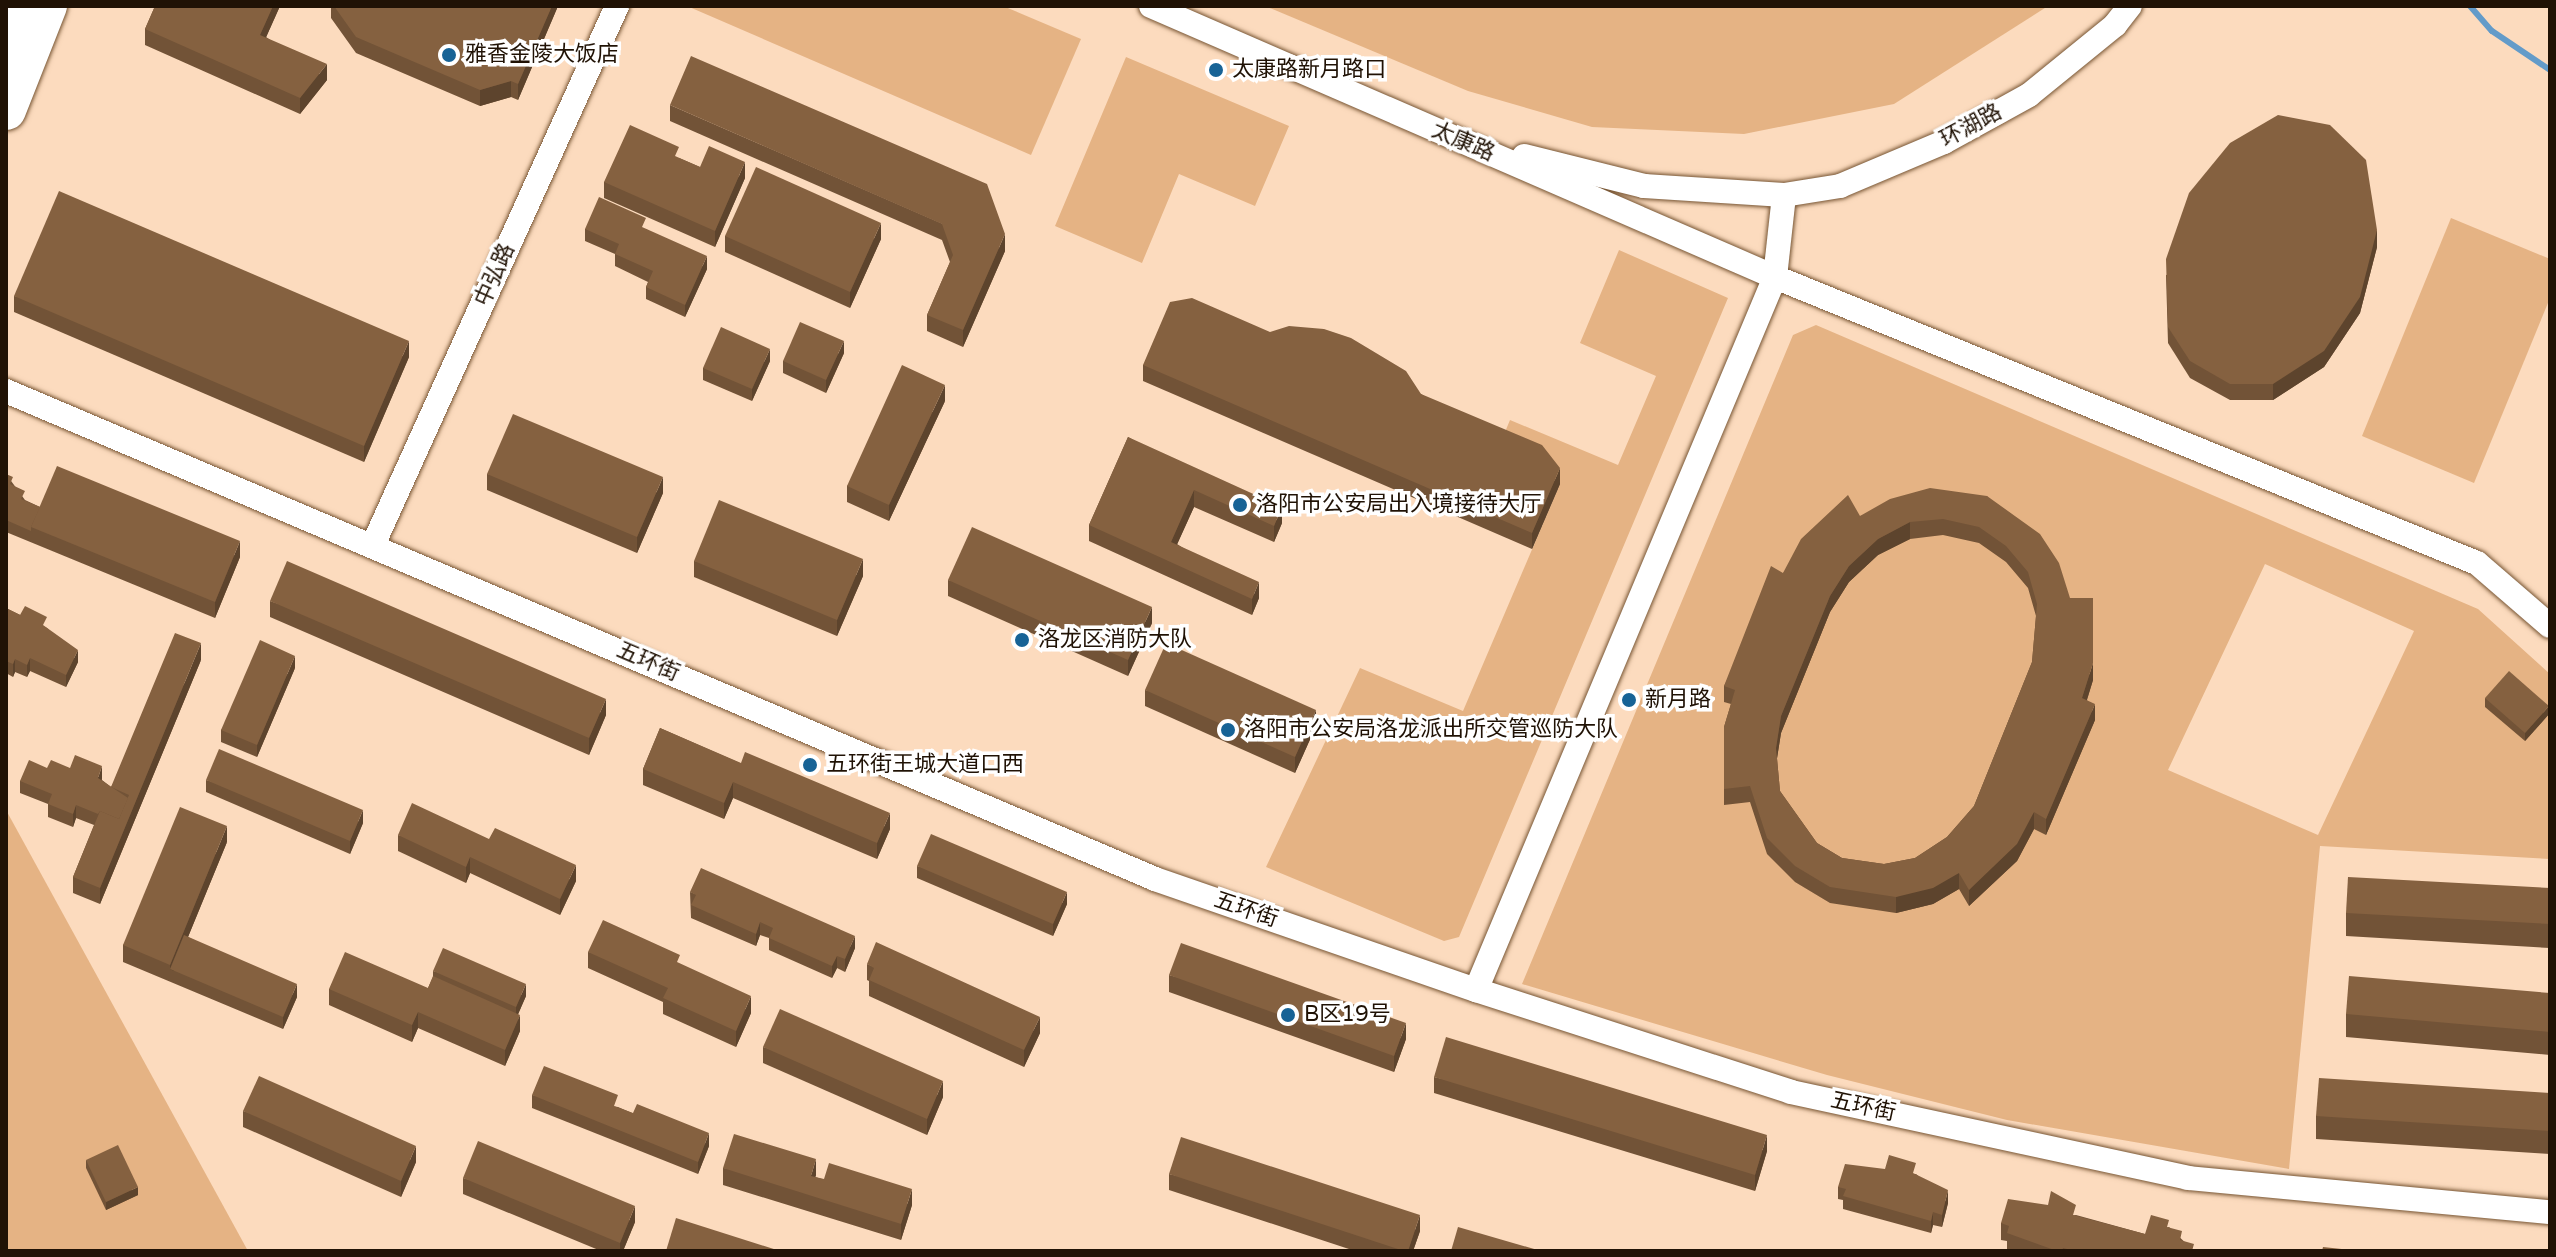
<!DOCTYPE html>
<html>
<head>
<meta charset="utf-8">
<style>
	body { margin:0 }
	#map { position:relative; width:2556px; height:1257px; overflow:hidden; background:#fcdbbe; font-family:"Varela Round","Noto Sans SC",sans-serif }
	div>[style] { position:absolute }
	.green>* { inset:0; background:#e5b384 }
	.stream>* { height:6px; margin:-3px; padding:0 3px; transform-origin:3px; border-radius:3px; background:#639bc9 }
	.roads { filter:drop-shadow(0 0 2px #753) drop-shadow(0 0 2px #753) }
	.street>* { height:24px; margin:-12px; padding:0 12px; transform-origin:12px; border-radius:12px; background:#fff }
	.primary>* { height:40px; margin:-20px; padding:0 20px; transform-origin:20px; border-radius:20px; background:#fff }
	.highway>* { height:44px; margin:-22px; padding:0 22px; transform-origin:22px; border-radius:22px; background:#fff }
	.wall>* { inset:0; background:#725337 }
	.shaded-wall>* { inset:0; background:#5d442d }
	.building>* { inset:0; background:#856140 }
	.dots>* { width:22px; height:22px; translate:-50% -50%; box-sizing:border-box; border:4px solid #fff; border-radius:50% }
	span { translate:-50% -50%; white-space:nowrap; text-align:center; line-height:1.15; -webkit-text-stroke:7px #fff; paint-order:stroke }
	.poi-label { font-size:22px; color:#201205 }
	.left { translate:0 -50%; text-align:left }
	.street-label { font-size:22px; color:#201205 }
	.frame { position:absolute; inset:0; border:8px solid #201205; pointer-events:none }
</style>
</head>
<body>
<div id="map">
	<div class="green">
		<div style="clip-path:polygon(687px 6px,1003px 6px,1081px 39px,1031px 155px)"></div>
		<div style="clip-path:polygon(1265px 6px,2048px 6px,1894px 104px,1744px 134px,1592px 127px,1468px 91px)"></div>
		<div style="clip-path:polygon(1126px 57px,1289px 126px,1255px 206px,1179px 174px,1142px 263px,1055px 226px)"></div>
		<div style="clip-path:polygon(2451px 218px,2550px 259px,2550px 298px,2474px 483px,2362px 436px)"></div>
		<div style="clip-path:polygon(1619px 250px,1728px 298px,1459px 937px,1444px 941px,1266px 867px,1360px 668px,1463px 711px,1560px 484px,1500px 444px,1510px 420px,1618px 465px,1656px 376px,1580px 343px)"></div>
		<div style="clip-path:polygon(evenodd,1816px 325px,2478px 609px,2550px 674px,2550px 859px,2320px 846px,2289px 1169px,2007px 1120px,1827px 1075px,1522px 984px,1793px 335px,1816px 325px,2265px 564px,2414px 631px,2318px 835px,2168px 770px,2265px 564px)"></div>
		<div style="clip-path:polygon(6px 810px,248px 1251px,6px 1251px)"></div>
	</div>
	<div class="stream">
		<div style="left:2470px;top:6px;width:33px;rotate:49deg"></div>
		<div style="left:2492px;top:31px;width:70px;rotate:33.9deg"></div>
	</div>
	<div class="roads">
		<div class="street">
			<div style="left:1151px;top:6px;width:680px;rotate:23.48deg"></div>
			<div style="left:1775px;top:277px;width:758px;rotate:22.17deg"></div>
			<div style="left:2477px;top:563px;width:96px;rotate:40.8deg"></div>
			<div style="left:1524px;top:156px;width:124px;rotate:14deg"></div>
			<div style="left:1644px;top:186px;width:140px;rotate:3.7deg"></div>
			<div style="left:1784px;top:195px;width:57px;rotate:-9.1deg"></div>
			<div style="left:1840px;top:186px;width:113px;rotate:-22.9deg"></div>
			<div style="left:1944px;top:142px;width:97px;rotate:-28.9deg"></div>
			<div style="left:2029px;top:95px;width:111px;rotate:-39.1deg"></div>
			<div style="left:2115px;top:25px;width:24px;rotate:-52deg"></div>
			<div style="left:6px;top:391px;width:1248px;rotate:23.01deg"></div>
			<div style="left:1155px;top:879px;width:340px;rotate:19.1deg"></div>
			<div style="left:1476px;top:990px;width:331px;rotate:17.9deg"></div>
			<div style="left:1791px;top:1092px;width:406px;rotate:12.2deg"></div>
			<div style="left:2188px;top:1178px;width:364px;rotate:5.4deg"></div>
			<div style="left:373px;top:545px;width:592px;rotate:-65.64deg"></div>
			<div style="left:1476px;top:990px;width:773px;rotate:-67.25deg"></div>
			<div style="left:1775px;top:277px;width:82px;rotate:-83.7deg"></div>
		</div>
		<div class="primary">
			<div style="left:6px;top:110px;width:112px;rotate:-68.5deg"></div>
		</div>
		<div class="highway">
			<div style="left:6px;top:47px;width:45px;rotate:-66.3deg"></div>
		</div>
	</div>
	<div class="wall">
		<div style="clip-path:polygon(155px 6px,280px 6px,266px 37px,327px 80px,300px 114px,145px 45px,145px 29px)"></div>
		<div style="clip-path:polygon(331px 6px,558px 6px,518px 100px,511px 97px,480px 106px,356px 53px,331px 18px)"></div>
		<div style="clip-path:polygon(670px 105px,1005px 251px,963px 347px,927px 331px,927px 315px,950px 262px,942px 240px,670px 121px)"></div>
		<div style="clip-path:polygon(679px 158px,700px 167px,745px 178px,715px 247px,604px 198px,604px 182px)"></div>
		<div style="clip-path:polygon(585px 229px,646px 229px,707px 269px,685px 317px,646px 299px,646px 287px,648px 282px,615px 266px,615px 254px,585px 241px)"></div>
		<div style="clip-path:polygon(725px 236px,881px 239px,850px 308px,725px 252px)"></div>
		<div style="clip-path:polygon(2377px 247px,2360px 313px,2324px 367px,2273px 400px,2230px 400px,2190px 378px,2168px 343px,2166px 275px)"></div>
		<div style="clip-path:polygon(14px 296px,409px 357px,364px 462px,14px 312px)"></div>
		<div style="clip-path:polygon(1270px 332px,1421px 394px,1560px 484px,1532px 549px,1143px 381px,1143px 365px)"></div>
		<div style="clip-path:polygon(844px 353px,826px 393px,783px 373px,783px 361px)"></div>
		<div style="clip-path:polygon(770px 361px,752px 401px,703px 380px,703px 368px)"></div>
		<div style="clip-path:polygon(945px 401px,889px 521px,847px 502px,847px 486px)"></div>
		<div style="clip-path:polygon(1128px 437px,1282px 523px,1274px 542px,1194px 507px,1177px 544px,1259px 598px,1252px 615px,1089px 541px,1089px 525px)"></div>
		<div style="clip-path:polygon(6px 474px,25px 500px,40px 507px,240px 557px,215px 618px,6px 532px)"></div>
		<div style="clip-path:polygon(487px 474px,663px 493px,637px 553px,487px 490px)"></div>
		<div style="clip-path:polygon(evenodd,1987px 496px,2093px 680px,2087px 700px,2095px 720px,2046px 835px,2034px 829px,2017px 861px,1969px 906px,1959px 889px,1933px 904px,1896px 913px,1830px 903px,1795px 882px,1767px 854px,1750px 802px,1724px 805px,1724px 727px,1731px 704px,1724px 702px,1724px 686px,1783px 573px,1860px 516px,1987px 496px,1943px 535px,1979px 543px,2006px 562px,2028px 588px,2036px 616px,2032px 662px,1974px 806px,1947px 837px,1915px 858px,1884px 864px,1842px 858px,1817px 843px,1780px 791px,1777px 758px,1781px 733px,1830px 612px,1849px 582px,1878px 555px,1910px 539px,1943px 535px)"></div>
		<div style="clip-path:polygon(694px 561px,863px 576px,837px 636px,694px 577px)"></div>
		<div style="clip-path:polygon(948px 580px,1152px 623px,1128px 676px,948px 596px)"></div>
		<div style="clip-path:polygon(270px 601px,606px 715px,589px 755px,270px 617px)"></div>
		<div style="clip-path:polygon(6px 608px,47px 628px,78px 662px,66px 687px,30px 671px,27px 677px,15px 672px,13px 677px,6px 673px)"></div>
		<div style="clip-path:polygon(201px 660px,100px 904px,73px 893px,73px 877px,94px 825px,76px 818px,73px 827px,48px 817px,48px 804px,20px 793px,20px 781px,47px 768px,70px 768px,102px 778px,102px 780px,111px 787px)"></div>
		<div style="clip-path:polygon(295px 668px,257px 757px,221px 742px,221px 730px)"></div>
		<div style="clip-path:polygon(1145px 690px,1316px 726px,1295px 773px,1145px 706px)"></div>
		<div style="clip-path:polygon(2485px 698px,2549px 714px,2525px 741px,2485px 707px)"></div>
		<div style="clip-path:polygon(660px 728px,890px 829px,877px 859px,733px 798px,724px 819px,643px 785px,643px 769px)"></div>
		<div style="clip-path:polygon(206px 780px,363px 823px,350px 854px,206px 792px)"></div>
		<div style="clip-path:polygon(398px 835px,576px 881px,560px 915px,470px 873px,466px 883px,398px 851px)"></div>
		<div style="clip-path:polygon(227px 842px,188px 937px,297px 997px,283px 1029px,123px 962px,123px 945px)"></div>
		<div style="clip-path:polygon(917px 866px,1067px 904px,1053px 936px,917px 878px)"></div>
		<div style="clip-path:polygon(2550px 888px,2550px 948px,2346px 936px,2346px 913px)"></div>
		<div style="clip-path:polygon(690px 892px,855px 948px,845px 972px,837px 968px,832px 978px,769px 950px,769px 938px,760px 935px,756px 946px,691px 918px)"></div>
		<div style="clip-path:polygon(588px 952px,680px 964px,751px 1013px,736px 1047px,663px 1014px,663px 1002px,588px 968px)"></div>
		<div style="clip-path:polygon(867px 964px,1040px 1033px,1024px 1067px,869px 996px,869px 981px,867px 980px)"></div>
		<div style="clip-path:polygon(433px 971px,526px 996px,518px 1014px,520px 1031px,505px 1066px,418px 1028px,412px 1042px,329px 1005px,329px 989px,428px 988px,433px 977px)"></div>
		<div style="clip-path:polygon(1169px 975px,1406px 1039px,1394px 1072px,1169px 992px)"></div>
		<div style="clip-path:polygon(2550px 993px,2550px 1055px,2346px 1037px,2346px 1014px)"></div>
		<div style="clip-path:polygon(763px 1047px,943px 1097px,927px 1135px,763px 1063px)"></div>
		<div style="clip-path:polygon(1434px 1077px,1767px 1151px,1755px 1191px,1434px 1093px)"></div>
		<div style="clip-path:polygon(2550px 1093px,2550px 1154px,2316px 1139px,2316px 1116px)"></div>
		<div style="clip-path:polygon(532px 1095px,618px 1107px,709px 1146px,698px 1174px,532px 1108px)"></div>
		<div style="clip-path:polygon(243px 1111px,416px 1162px,401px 1197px,243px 1127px)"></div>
		<div style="clip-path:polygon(86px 1160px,138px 1195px,106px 1210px,86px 1168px)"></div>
		<div style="clip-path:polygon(723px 1168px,816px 1175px,815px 1177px,912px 1205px,901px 1240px,723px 1185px)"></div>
		<div style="clip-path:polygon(1169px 1174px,1420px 1231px,1413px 1251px,1355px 1251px,1169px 1190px)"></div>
		<div style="clip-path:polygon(1916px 1174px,1948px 1203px,1942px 1227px,1933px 1225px,1931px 1233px,1843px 1209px,1843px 1200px,1838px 1199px,1838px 1187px)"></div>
		<div style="clip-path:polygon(463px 1178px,635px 1222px,623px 1251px,601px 1251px,463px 1194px)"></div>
		<div style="clip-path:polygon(2076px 1215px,2145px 1234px,2169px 1227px,2194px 1251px,2011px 1251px,2007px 1249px,2007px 1241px,2001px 1240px,2001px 1223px)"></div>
	</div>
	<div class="shaded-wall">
		<div style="clip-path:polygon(273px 6px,280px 6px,260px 51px,260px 35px)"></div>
		<div style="clip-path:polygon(552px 6px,558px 6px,518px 100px,518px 84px)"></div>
		<div style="clip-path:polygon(327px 64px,327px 80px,300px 114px,300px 98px)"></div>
		<div style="clip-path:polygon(511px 81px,511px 97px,480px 106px,480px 90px)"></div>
		<div style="clip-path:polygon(745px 162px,745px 178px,715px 247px,715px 231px)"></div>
		<div style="clip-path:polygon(881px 223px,881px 239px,850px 308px,850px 292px)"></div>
		<div style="clip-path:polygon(2377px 230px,2377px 247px,2360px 313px,2324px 367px,2273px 400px,2273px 384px)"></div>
		<div style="clip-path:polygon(1005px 234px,1005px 251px,963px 347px,963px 330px)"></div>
		<div style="clip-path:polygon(707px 256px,707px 269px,685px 317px,685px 305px)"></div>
		<div style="clip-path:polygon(409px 341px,409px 357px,364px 462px,364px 446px)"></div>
		<div style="clip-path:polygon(844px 341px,844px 353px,826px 393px,826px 380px)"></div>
		<div style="clip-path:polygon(770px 349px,770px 361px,752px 401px,752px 389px)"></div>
		<div style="clip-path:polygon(945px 385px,945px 401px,889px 521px,889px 505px)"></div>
		<div style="clip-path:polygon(1560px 468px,1560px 484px,1532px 549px,1532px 533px)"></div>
		<div style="clip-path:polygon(663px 477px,663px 493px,637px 553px,637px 537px)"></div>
		<div style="clip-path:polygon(1194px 490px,1194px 507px,1171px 558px,1171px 542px)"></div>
		<div style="clip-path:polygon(1282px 507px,1282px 523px,1274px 542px,1274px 526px)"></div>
		<div style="clip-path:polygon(1910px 522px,1910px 539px,1878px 555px,1849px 582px,1830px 612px,1781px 733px,1776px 765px,1776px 748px,1781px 716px,1830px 596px,1849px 566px,1878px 539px)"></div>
		<div style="clip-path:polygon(240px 541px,240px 557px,215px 618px,215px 602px)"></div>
		<div style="clip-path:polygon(863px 559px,863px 576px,837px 636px,837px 620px)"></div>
		<div style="clip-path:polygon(1259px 582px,1259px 598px,1252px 615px,1252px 599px)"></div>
		<div style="clip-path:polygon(1152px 607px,1152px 623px,1128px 676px,1128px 660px)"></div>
		<div style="clip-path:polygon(201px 643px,201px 660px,100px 904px,100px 888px)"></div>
		<div style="clip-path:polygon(78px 650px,78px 662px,66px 687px,66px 675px)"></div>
		<div style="clip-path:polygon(295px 656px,295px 668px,257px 757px,257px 745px)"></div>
		<div style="clip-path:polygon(30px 658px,30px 671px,27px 677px,27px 665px)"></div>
		<div style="clip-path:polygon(15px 659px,15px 672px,13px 677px,13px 664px)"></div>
		<div style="clip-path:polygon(2093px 663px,2093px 680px,2082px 715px,2082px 698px)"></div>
		<div style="clip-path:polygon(606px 699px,606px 715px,589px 755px,589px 738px)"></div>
		<div style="clip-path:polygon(2095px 704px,2095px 720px,2046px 835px,2046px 819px)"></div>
		<div style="clip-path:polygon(2549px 706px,2549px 714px,2525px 741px,2525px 733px)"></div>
		<div style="clip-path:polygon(1316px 710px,1316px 726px,1295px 773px,1295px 757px)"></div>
		<div style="clip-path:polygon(102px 766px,102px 778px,98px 790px,98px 778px)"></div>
		<div style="clip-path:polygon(733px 782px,733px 798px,724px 819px,724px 803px)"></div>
		<div style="clip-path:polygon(76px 805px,76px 818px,73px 827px,73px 814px)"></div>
		<div style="clip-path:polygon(363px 810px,363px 823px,350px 854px,350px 841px)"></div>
		<div style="clip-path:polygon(2034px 812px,2034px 829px,2017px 861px,1969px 906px,1969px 890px)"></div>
		<div style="clip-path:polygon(890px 813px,890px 829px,877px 859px,877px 843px)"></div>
		<div style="clip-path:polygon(227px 826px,227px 842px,174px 971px,170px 969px,170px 965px)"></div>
		<div style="clip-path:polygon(470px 857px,470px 873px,466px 883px,466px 867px)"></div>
		<div style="clip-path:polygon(576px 865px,576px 881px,560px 915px,560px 899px)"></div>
		<div style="clip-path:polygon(1959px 873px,1959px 889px,1933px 904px,1896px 913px,1896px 897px)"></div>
		<div style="clip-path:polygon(1067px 892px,1067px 904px,1053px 936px,1053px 924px)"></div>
		<div style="clip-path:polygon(760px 922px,760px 935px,756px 946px,756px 934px)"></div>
		<div style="clip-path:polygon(855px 936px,855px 948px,845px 972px,845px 959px)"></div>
		<div style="clip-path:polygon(837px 956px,837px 968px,832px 978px,832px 966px)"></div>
		<div style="clip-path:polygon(297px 984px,297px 997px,283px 1029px,283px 1017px)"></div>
		<div style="clip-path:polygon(526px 984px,526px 996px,516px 1019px,516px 1007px)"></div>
		<div style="clip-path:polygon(751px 996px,751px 1013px,736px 1047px,736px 1031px)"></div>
		<div style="clip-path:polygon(418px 1012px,418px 1028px,412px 1042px,412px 1025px)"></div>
		<div style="clip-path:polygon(520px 1015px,520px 1031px,505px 1066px,505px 1050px)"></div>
		<div style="clip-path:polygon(1040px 1017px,1040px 1033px,1024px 1067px,1024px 1050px)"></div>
		<div style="clip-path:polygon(1406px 1023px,1406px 1039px,1394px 1072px,1394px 1056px)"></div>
		<div style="clip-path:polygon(943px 1081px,943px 1097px,927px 1135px,927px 1119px)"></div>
		<div style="clip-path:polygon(709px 1133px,709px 1146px,698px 1174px,698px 1162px)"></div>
		<div style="clip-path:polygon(1767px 1135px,1767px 1151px,1755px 1191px,1755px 1175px)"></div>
		<div style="clip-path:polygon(416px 1146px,416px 1162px,401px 1197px,401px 1181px)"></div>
		<div style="clip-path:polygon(816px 1159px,816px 1175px,811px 1192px,811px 1176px)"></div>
		<div style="clip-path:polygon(138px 1187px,138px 1195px,106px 1210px,106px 1202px)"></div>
		<div style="clip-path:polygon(912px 1189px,912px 1205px,901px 1240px,901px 1224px)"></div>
		<div style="clip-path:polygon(1948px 1190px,1948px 1203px,1942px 1227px,1942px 1215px)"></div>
		<div style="clip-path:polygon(635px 1206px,635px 1222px,623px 1251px,620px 1251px,620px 1243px)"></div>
		<div style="clip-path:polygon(1933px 1212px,1933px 1225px,1931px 1233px,1931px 1221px)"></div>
		<div style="clip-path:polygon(1420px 1215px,1420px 1231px,1413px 1251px,1408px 1251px)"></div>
	</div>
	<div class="building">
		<div style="clip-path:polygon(155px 6px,273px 6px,260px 35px,327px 64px,300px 98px,145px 29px)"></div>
		<div style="clip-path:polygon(334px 6px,552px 6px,518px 84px,511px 81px,480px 90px,356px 37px)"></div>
		<div style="clip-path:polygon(691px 56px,987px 184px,1005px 234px,963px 330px,927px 315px,953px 255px,942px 224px,670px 105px)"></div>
		<div style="clip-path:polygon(2278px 115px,2330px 125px,2366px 160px,2377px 230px,2360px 297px,2324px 351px,2273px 384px,2230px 384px,2190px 361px,2168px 327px,2166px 259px,2189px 193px,2230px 143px)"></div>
		<div style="clip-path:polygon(630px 125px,679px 147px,675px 156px,700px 167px,709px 146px,745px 162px,715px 231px,604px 182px)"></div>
		<div style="clip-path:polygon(756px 167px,881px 223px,850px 292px,725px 236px)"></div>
		<div style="clip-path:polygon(59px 191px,409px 341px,364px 446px,14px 296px)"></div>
		<div style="clip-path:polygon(599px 197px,646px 218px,642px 227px,707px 256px,685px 305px,646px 287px,653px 271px,615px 254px,619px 244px,585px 229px)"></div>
		<div style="clip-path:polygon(1192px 298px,1270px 332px,1289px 326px,1324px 329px,1351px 338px,1406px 371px,1421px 394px,1542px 445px,1560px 468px,1532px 533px,1143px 365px,1170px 302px)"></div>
		<div style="clip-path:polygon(800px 322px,844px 341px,826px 380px,783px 361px)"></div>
		<div style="clip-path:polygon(721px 327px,770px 349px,752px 389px,703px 368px)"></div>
		<div style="clip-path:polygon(902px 365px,945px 385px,889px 505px,847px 486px)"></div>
		<div style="clip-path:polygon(513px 414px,663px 477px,637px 537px,487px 474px)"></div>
		<div style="clip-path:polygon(1128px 437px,1282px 507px,1274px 526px,1194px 490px,1171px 542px,1259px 582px,1252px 599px,1089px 525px)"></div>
		<div style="clip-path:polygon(57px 466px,240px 541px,215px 602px,31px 527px)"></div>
		<div style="clip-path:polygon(6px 474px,13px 477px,10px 484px,25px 491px,21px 499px,40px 507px,31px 527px,31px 531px,6px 520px)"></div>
		<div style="clip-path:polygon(evenodd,1930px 488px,1987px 496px,2040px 534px,2059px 563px,2070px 598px,2093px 598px,2093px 663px,2082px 698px,2095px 704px,2046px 819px,2034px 812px,2017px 844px,1969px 890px,1959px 873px,1933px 888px,1896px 897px,1830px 887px,1795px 866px,1767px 838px,1750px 786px,1724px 789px,1724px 727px,1735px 690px,1724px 686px,1771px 566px,1783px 573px,1801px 539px,1848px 495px,1860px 516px,1890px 499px,1930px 488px,1943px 519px,1979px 527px,2006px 546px,2028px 572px,2037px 604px,2032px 662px,1974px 806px,1947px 837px,1915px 858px,1884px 864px,1842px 858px,1817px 843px,1780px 791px,1776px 748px,1781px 716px,1830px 596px,1849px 566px,1878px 539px,1910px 522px,1943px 519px)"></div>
		<div style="clip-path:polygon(719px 500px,863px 559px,837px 620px,694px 561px)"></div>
		<div style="clip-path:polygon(972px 527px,1152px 607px,1128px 660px,948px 580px)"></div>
		<div style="clip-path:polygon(287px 561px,606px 699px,589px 738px,270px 601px)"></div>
		<div style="clip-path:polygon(25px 606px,47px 617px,43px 625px,78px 650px,66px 675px,30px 658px,27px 665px,15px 659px,13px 664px,6px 661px,6px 608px,20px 615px)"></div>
		<div style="clip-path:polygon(175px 633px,201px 643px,100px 888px,73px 877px,100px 811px,119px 819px,129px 795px,111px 787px)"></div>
		<div style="clip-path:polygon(260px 640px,295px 656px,257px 745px,221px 730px)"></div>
		<div style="clip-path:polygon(1166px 643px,1316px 710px,1295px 757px,1145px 690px)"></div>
		<div style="clip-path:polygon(2509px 671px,2549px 706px,2525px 733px,2485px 698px)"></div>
		<div style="clip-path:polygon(660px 728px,741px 763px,745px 752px,890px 813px,877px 843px,733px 782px,724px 803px,643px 769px)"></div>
		<div style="clip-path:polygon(219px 749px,363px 810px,350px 841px,206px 780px)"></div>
		<div style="clip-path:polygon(75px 755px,102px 766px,98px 778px,128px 798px,119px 819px,100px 811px,98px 814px,76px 805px,73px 814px,48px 804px,52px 794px,20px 781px,29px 760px,47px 768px,51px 760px,70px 768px)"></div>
		<div style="clip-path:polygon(412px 803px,489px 839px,495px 828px,576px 865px,560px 899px,470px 857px,466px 867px,398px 835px)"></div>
		<div style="clip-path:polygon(180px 807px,227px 826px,170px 965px,123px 945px)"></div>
		<div style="clip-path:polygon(931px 834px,1067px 892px,1053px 924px,917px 866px)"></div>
		<div style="clip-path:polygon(701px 868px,855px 936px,845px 959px,837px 956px,832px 966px,769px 938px,773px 928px,760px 922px,756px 934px,691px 905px,696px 895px,690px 892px)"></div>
		<div style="clip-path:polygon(2348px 877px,2550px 888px,2550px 924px,2346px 913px)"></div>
		<div style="clip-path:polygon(603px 920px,680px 955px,677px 962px,751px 996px,736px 1031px,663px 998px,668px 988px,588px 952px)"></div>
		<div style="clip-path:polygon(184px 935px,297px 984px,283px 1017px,170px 969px)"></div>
		<div style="clip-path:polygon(876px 942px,1040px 1017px,1024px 1050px,869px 980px,874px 968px,867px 964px)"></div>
		<div style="clip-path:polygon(1181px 943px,1406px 1023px,1394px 1056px,1169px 975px)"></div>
		<div style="clip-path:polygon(443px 948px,526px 984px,516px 1007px,433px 971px)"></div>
		<div style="clip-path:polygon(345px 952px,428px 988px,433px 976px,520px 1015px,505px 1050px,418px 1012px,412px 1025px,329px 989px)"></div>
		<div style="clip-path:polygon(2349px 976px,2550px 993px,2550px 1032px,2346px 1014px)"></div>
		<div style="clip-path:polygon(780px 1009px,943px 1081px,927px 1119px,763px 1047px)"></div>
		<div style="clip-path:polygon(1446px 1037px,1767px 1135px,1755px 1175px,1434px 1077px)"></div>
		<div style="clip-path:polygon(544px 1066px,618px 1095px,614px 1106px,633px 1113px,637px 1104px,709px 1133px,698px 1162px,532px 1095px)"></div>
		<div style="clip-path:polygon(259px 1076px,416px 1146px,401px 1181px,243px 1111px)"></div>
		<div style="clip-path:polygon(2319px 1078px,2550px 1093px,2550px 1131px,2316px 1116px)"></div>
		<div style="clip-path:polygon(734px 1134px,816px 1159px,811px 1176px,824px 1179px,829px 1163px,912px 1189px,901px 1224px,723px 1168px)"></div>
		<div style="clip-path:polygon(1181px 1137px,1420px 1215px,1408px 1251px,1404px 1251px,1169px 1174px)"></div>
		<div style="clip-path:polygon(478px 1141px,635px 1206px,620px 1243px,463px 1178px)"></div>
		<div style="clip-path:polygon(118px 1145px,138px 1187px,106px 1202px,86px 1160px)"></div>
		<div style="clip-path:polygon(1889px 1155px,1916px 1163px,1913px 1173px,1948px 1190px,1942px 1215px,1933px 1212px,1931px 1221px,1843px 1196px,1846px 1189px,1838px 1187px,1845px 1164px,1885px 1169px)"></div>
		<div style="clip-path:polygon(2051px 1191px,2076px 1205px,2073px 1215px,2145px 1234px,2151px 1215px,2169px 1220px,2167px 1227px,2182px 1231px,2180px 1240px,2194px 1244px,2192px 1251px,2102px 1251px,2097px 1250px,2096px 1251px,2075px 1251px,2063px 1248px,2062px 1251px,2057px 1251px,2007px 1233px,2009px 1226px,2001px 1223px,2008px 1199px,2048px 1205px)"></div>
		<div style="clip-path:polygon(676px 1218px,780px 1251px,666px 1251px)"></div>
		<div style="clip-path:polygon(1458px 1227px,1541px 1251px,1451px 1251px)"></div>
		<div style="clip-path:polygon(2323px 1247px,2360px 1251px,2322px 1251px)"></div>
	</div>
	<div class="dots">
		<div style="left:449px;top:55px;background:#176396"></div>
		<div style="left:1216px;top:70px;background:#176396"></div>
		<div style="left:1240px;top:505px;background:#176396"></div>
		<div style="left:1022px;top:640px;background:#176396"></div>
		<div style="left:1629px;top:700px;background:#176396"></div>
		<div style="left:1228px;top:730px;background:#176396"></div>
		<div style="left:810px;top:765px;background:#176396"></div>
		<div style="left:1288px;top:1015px;background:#176396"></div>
	</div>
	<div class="poi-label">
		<span class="left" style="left:465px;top:55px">雅香金陵大饭店</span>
		<span class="left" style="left:1232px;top:70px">太康路新月路口</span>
		<span class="left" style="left:1256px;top:505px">洛阳市公安局出入境接待大厅</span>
		<span class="left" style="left:1038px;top:640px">洛龙区消防大队</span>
		<span class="left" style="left:1645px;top:700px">新月路</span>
		<span class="left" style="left:1244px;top:730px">洛阳市公安局洛龙派出所交管巡防大队</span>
		<span class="left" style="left:826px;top:765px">五环街王城大道口西</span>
		<span class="left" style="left:1304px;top:1015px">B区19号</span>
	</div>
	<div class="street-label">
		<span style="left:1971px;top:126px;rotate:-28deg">环湖路</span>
		<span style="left:1463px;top:142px;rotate:23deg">太康路</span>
		<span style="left:495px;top:275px;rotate:-66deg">中弘路</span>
		<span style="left:648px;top:662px;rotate:23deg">五环街</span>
		<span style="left:1246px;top:910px;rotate:19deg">五环街</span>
		<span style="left:1863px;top:1107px;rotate:12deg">五环街</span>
	</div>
	<div class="frame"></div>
</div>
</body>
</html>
